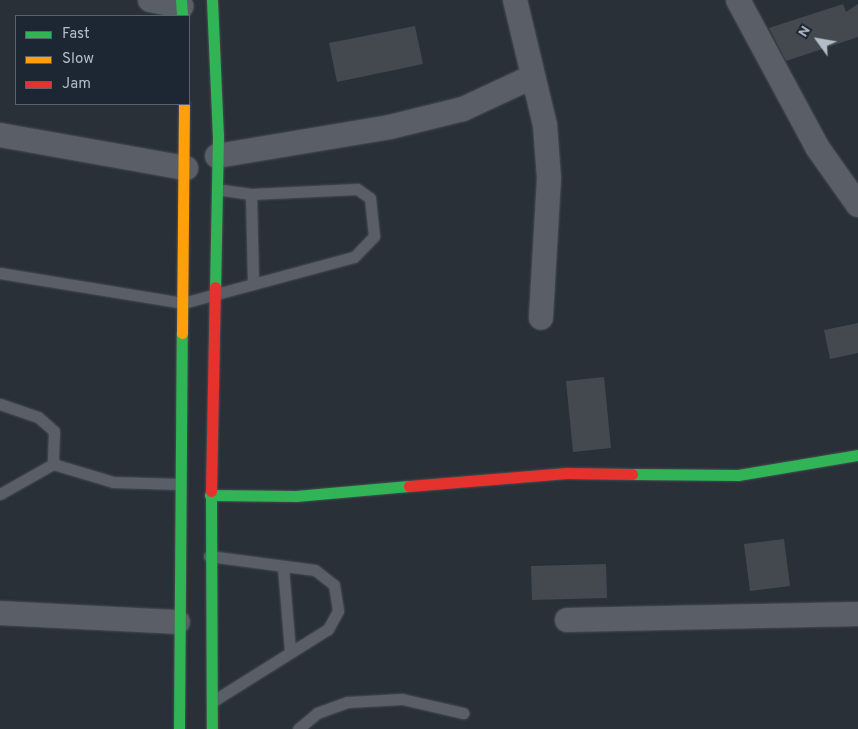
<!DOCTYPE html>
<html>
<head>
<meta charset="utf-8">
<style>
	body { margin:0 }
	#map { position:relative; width:858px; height:729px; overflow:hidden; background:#2a3038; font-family:Overpass,sans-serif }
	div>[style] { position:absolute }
	.building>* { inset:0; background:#444950 }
	.roads { filter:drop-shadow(0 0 1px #484c53) drop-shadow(0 0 1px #484c53) }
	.lane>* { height:11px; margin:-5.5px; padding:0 5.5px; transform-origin:5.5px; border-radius:5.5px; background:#5a5e66 }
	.street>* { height:24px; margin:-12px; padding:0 12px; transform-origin:12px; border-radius:12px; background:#5a5e66 }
	.fast>* { height:11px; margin:-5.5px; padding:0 5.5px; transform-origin:5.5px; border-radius:5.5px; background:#30b455 }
	.slow>* { height:11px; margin:-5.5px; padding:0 5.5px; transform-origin:5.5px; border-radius:5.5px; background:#ff9f0a }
	.jam>* { height:11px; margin:-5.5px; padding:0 5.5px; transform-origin:5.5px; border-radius:5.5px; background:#e5322d }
	span { translate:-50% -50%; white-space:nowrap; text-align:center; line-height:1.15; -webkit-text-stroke:4px #1d2633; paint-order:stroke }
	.legend { position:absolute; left:15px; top:15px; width:175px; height:90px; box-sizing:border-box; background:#1d2633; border:1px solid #59626f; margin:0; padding:6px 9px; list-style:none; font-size:15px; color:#b4bcc9 }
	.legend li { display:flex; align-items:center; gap:10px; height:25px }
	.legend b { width:25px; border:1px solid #59626f }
	.north { position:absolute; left:793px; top:15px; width:50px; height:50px; -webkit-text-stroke:4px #1d2633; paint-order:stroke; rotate:302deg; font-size:14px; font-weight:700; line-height:20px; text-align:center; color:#b4bcc9 }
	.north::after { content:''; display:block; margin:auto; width:18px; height:22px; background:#b4bcc9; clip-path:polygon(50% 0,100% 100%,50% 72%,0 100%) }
</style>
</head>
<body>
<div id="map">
	<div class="building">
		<div style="clip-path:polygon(843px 4px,846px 12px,858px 4px,858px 37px,786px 61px,769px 28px)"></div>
		<div style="clip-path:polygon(415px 26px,423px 64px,337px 82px,329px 43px)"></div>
		<div style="clip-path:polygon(858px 323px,858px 353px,830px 359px,824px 330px)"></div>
		<div style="clip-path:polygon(604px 377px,611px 448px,573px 452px,566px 381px)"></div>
		<div style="clip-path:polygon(784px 539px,790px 586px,750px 591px,744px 544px)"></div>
		<div style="clip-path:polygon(606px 564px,607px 598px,532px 600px,531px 566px)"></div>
	</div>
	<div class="roads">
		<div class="lane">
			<div style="left:251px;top:194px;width:89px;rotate:88.7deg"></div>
			<div style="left:0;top:273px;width:185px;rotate:9.3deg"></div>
			<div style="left:183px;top:303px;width:177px;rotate:-15.1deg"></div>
			<div style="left:354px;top:257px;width:29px;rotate:-46deg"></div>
			<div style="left:374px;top:236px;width:38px;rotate:-96deg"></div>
			<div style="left:370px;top:198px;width:16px;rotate:-145deg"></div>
			<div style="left:357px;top:189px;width:106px;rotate:177.3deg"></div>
			<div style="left:251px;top:194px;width:34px;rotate:-172deg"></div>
			<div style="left:0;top:404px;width:40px;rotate:18.9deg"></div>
			<div style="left:38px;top:417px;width:21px;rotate:41deg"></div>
			<div style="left:54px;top:431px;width:33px;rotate:92deg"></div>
			<div style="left:0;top:494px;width:61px;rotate:-29.5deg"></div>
			<div style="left:53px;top:464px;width:63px;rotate:16.7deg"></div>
			<div style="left:113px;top:482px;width:67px;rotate:1.7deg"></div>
			<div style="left:209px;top:556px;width:107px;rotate:7.5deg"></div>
			<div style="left:315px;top:570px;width:24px;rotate:38deg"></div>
			<div style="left:334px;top:585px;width:26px;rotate:81deg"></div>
			<div style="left:338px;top:611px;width:21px;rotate:119deg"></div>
			<div style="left:328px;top:629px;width:136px;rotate:147.9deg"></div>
			<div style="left:283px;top:567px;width:83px;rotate:85.2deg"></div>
			<div style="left:298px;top:729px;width:25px;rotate:-40deg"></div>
			<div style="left:317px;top:713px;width:33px;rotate:-20deg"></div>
			<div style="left:348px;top:702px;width:54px;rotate:-3.2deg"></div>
			<div style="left:402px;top:699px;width:63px;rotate:12.9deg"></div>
		</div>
		<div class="street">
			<div style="left:150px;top:0;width:32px;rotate:11deg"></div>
			<div style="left:515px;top:0;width:129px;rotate:76.5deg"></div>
			<div style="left:545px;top:125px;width:53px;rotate:85.7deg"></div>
			<div style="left:549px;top:178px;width:140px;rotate:93.3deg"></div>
			<div style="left:738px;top:0;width:167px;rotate:61.7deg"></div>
			<div style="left:817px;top:147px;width:71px;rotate:54.7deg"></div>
			<div style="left:0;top:135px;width:189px;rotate:10.1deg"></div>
			<div style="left:217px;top:156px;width:175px;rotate:-9.5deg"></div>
			<div style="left:390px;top:127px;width:75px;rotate:-13.9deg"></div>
			<div style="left:463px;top:109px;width:76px;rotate:-24.9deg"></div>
			<div style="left:0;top:613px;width:178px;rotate:2.9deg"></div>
			<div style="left:567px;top:620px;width:291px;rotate:-1.2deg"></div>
		</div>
		<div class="fast">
			<div style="left:181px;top:0;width:16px;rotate:86deg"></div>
			<div style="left:212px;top:0;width:135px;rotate:87.5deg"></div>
			<div style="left:218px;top:135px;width:152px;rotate:91.1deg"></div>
			<div style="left:632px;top:474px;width:106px;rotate:0.5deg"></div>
			<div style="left:738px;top:475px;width:122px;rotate:-9.5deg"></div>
			<div style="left:211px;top:491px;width:238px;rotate:89.8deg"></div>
			<div style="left:210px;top:495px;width:86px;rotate:0.7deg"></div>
			<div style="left:296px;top:496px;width:113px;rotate:-5.1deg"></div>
			<div style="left:179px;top:729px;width:396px;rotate:-89.6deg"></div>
		</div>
		<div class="slow">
			<div style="left:182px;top:333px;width:229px;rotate:-89.5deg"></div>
		</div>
		<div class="jam">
			<div style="left:409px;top:486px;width:158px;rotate:-4.7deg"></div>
			<div style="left:566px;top:473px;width:66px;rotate:0.9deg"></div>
			<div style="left:211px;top:491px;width:204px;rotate:-88.9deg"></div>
		</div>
	</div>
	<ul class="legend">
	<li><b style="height:6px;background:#30b455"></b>Fast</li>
	<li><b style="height:6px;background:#ff9f0a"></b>Slow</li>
	<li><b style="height:6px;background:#e5322d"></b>Jam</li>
	</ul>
	<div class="north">N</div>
</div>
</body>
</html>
